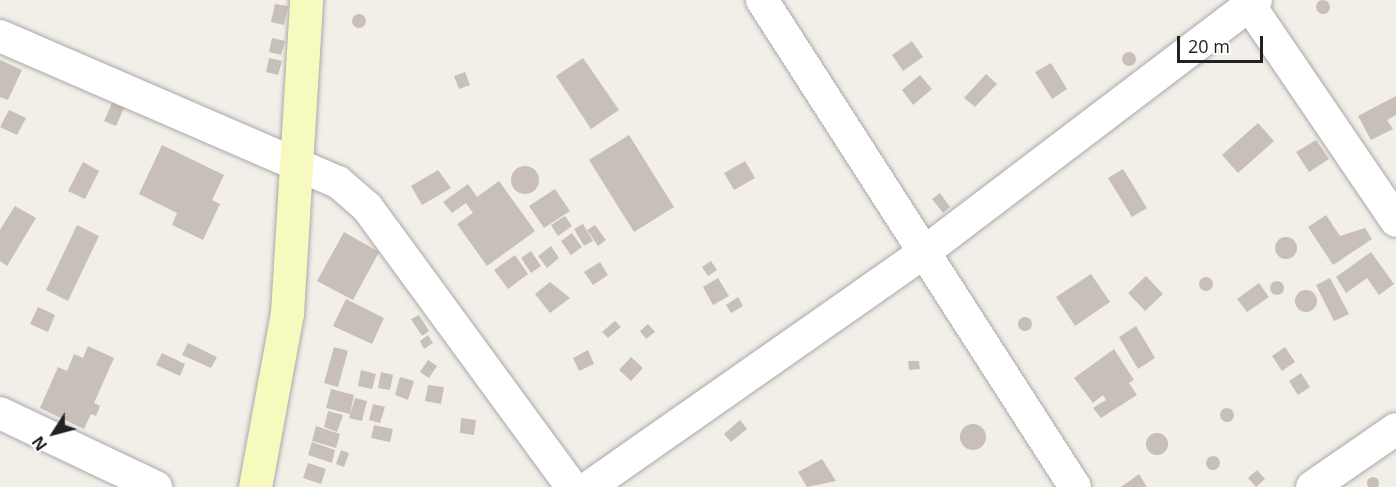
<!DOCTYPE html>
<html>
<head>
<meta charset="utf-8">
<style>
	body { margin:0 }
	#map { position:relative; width:1396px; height:487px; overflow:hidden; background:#f2efe9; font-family:"Open Sans",sans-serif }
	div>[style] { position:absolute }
	.building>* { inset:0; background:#c7bfb8 }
	.round { border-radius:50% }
	.roads { filter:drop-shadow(0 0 2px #a9a9a9) drop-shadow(0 0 2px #a9a9a9) }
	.minor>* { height:32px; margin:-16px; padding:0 16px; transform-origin:16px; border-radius:16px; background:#fff }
	.secondary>* { height:33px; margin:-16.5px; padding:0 16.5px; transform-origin:16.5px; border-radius:16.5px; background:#f7fabf }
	span { translate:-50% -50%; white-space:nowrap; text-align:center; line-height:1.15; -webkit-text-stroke:5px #fff; paint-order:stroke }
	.north { position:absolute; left:24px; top:403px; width:60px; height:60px; -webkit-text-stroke:4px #fff; paint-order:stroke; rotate:234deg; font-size:16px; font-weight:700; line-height:24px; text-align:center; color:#222 }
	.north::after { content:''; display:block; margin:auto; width:21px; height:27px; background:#222; clip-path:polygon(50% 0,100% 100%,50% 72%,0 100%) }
	.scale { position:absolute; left:1177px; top:36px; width:86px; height:27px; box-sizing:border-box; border:3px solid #222; border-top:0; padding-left:8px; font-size:18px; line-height:21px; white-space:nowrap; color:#222; -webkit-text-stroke:4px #fff; paint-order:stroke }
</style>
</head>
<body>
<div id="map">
	<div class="building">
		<div class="round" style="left:1316px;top:0;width:14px;height:14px"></div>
		<div style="clip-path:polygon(275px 4px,288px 6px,284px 25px,271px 22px)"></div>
		<div class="round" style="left:352px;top:14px;width:14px;height:14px"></div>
		<div style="clip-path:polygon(272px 38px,285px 41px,281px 55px,269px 52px)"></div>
		<div style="clip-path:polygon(912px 41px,923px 57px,903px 71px,892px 55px)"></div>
		<div class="round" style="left:1122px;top:52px;width:14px;height:14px"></div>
		<div style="clip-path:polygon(269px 58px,282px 61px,278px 75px,266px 72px)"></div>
		<div style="clip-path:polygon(583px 58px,619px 110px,591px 129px,556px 76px)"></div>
		<div style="clip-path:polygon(0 60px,22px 70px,8px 100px,0 97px)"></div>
		<div style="clip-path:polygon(1051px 63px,1067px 89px,1052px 99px,1035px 72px)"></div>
		<div style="clip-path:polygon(465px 72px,470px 85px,459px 89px,454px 76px)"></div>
		<div style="clip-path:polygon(986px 74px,997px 84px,975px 107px,964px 98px)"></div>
		<div style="clip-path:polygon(920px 75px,932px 89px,913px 105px,902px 90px)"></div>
		<div style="clip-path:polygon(1396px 96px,1396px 115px,1387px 120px,1393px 129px,1371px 140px,1358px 116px)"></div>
		<div style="clip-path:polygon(112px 103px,124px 108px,116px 126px,104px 121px)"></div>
		<div style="clip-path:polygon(9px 110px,26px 118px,17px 135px,0 127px)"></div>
		<div style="clip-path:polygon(1258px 123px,1274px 141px,1238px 173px,1222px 155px)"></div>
		<div style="clip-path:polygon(629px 135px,674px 207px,634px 232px,589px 160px)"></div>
		<div style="clip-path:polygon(1316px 140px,1329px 159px,1309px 172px,1296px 152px)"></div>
		<div style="clip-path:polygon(162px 145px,224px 175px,212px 200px,220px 204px,203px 240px,172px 225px,177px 213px,139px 194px)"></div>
		<div style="clip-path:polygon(745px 161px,755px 178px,734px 190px,724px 173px)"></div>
		<div style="clip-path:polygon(83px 162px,99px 171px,85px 199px,68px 191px)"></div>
		<div class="round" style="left:511px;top:166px;width:28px;height:28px"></div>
		<div style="clip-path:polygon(1123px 169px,1147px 208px,1132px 217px,1108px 178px)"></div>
		<div style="clip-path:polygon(438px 170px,451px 188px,422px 205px,411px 186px)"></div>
		<div style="clip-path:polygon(499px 181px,535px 231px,487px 266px,457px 224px,473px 213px,466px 203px,452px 213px,443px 202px,468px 184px,477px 197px)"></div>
		<div style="clip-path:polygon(555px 189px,570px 211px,544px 228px,529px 206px)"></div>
		<div style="clip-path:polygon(940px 193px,950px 207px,943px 213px,932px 199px)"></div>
		<div style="clip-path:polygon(15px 206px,36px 218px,7px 266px,0 261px,0 230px)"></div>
		<div style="clip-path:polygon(1326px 215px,1340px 236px,1365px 228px,1372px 239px,1333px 265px,1308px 227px)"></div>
		<div style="clip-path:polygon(565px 216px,572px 226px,558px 236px,551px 225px)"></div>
		<div style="clip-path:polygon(583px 224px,593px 241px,584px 246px,574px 229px)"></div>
		<div style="clip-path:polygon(77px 225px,99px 236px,68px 301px,46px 290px)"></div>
		<div style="clip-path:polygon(595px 225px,606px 240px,598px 246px,587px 230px)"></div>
		<div style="clip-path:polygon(344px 232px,379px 252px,353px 300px,317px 281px)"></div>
		<div style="clip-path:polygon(572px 233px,582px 247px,571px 255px,561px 241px)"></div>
		<div class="round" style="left:1275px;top:237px;width:22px;height:22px"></div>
		<div style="clip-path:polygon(551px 246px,559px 258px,547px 268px,538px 256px)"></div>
		<div style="clip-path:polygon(531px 251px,541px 266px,531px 273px,521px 258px)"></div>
		<div style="clip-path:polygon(1371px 252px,1394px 284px,1379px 295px,1367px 278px,1346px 293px,1336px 277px)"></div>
		<div style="clip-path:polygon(515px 255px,528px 274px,508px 289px,494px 270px)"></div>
		<div style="clip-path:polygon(711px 261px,717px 270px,708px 276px,702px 267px)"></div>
		<div style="clip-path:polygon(600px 262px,608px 275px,593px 285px,584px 272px)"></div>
		<div style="clip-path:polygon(1091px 274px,1110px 302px,1075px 326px,1056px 297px)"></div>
		<div style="clip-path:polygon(1146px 276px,1163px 294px,1145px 311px,1128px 293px)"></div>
		<div class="round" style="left:1199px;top:277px;width:14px;height:14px"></div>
		<div style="clip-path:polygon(718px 278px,729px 296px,713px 305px,703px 287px)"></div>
		<div style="clip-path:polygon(1330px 278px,1349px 314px,1334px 321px,1316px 285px)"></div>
		<div class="round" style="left:1270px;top:281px;width:14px;height:14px"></div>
		<div style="clip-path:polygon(550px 282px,570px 298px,550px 313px,535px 294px)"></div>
		<div style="clip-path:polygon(1259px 283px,1269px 297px,1247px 312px,1237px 299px)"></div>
		<div class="round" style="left:1295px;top:290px;width:22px;height:22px"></div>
		<div style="clip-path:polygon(738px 297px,743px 306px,731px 313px,726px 305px)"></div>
		<div style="clip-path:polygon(346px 299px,384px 318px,372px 344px,333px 326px)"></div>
		<div style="clip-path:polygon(38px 307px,55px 315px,48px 332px,30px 324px)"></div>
		<div style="clip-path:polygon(419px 315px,429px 331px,422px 336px,411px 319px)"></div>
		<div class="round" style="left:1018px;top:317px;width:14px;height:14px"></div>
		<div style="clip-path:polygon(615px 321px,621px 327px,608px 338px,602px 332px)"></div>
		<div style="clip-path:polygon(648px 324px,655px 332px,646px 339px,640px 331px)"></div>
		<div style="clip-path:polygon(1136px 326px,1155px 358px,1138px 369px,1119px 337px)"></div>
		<div style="clip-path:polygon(428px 335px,433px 343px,424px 349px,420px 341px)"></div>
		<div style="clip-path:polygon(188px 343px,217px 357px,211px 368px,182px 355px)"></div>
		<div style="clip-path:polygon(88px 346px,114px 358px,94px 403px,100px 406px,96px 416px,91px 414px,84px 429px,40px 408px,58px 367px,67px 371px,74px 354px,83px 358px)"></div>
		<div style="clip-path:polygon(334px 347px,348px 351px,338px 387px,324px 383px)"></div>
		<div style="clip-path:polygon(1285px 347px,1295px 362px,1282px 371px,1272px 356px)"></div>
		<div style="clip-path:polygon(1114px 349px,1134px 380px,1129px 383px,1137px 395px,1101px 418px,1093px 408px,1106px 400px,1103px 395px,1093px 403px,1074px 378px)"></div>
		<div style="clip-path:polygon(588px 350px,594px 364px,579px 371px,573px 358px)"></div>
		<div style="clip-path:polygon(162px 353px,185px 364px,180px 376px,156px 365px)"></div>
		<div style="clip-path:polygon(631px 357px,643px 368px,631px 381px,619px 370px)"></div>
		<div style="clip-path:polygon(428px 360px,437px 366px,429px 378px,420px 372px)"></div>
		<div style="clip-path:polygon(908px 361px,919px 361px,920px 369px,909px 370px)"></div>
		<div style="clip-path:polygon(361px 370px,376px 374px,372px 389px,358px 386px)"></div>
		<div style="clip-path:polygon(381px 372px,393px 375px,390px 390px,378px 388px)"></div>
		<div style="clip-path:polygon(1301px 373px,1310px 387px,1298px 395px,1289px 381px)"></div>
		<div style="clip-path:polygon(400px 377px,414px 381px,408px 400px,395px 395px)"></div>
		<div style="clip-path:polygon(428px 385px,444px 387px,441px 404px,425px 401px)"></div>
		<div style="clip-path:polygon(331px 389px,354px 395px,350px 414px,326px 408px)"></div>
		<div style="clip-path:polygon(355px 398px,367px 401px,362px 421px,349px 418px)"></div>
		<div style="clip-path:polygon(373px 404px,385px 407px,380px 423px,369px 420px)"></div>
		<div class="round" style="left:1220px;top:408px;width:14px;height:14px"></div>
		<div style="clip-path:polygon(328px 411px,343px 415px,337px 432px,324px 427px)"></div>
		<div style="clip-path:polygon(461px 418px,476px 420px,474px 435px,460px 433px)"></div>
		<div style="clip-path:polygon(740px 420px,747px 429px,731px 442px,724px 434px)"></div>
		<div class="round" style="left:960px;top:424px;width:26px;height:26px"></div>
		<div style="clip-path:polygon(374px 425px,393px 429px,390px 442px,371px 438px)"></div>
		<div style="clip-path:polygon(316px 426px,340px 434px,336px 448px,312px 441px)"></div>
		<div class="round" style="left:1146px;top:433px;width:22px;height:22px"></div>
		<div style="clip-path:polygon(312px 442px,335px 450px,332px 463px,308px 455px)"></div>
		<div style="clip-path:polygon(341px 450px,349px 453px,344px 467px,336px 464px)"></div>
		<div class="round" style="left:1206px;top:456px;width:14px;height:14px"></div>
		<div style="clip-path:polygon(822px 459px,836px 481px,807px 487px,798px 472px)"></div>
		<div style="clip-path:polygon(308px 463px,326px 469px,321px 484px,303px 478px)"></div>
		<div style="clip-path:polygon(1257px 470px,1265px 479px,1256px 487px,1248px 478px)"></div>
		<div style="clip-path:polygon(1139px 474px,1147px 487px,1121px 487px)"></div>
		<div class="round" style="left:1367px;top:477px;width:12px;height:12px"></div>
	</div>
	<div class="roads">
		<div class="minor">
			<div style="left:762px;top:0;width:579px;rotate:57.27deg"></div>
			<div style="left:1246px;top:0;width:267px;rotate:55.8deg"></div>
			<div style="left:0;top:36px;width:368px;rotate:23.4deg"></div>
			<div style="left:338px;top:182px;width:38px;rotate:41deg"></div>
			<div style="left:367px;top:207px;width:347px;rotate:53.8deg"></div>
			<div style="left:0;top:413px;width:173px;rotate:25.4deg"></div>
			<div style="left:589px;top:487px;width:408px;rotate:-35deg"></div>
			<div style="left:923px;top:253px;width:418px;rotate:-37.2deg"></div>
			<div style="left:1312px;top:487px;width:102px;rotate:-34.6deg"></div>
		</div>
		<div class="secondary">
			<div style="left:255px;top:487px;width:177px;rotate:-79.6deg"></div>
			<div style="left:287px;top:313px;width:314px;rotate:-86.5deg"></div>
		</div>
	</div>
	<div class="north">N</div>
	<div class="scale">20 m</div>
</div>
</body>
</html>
